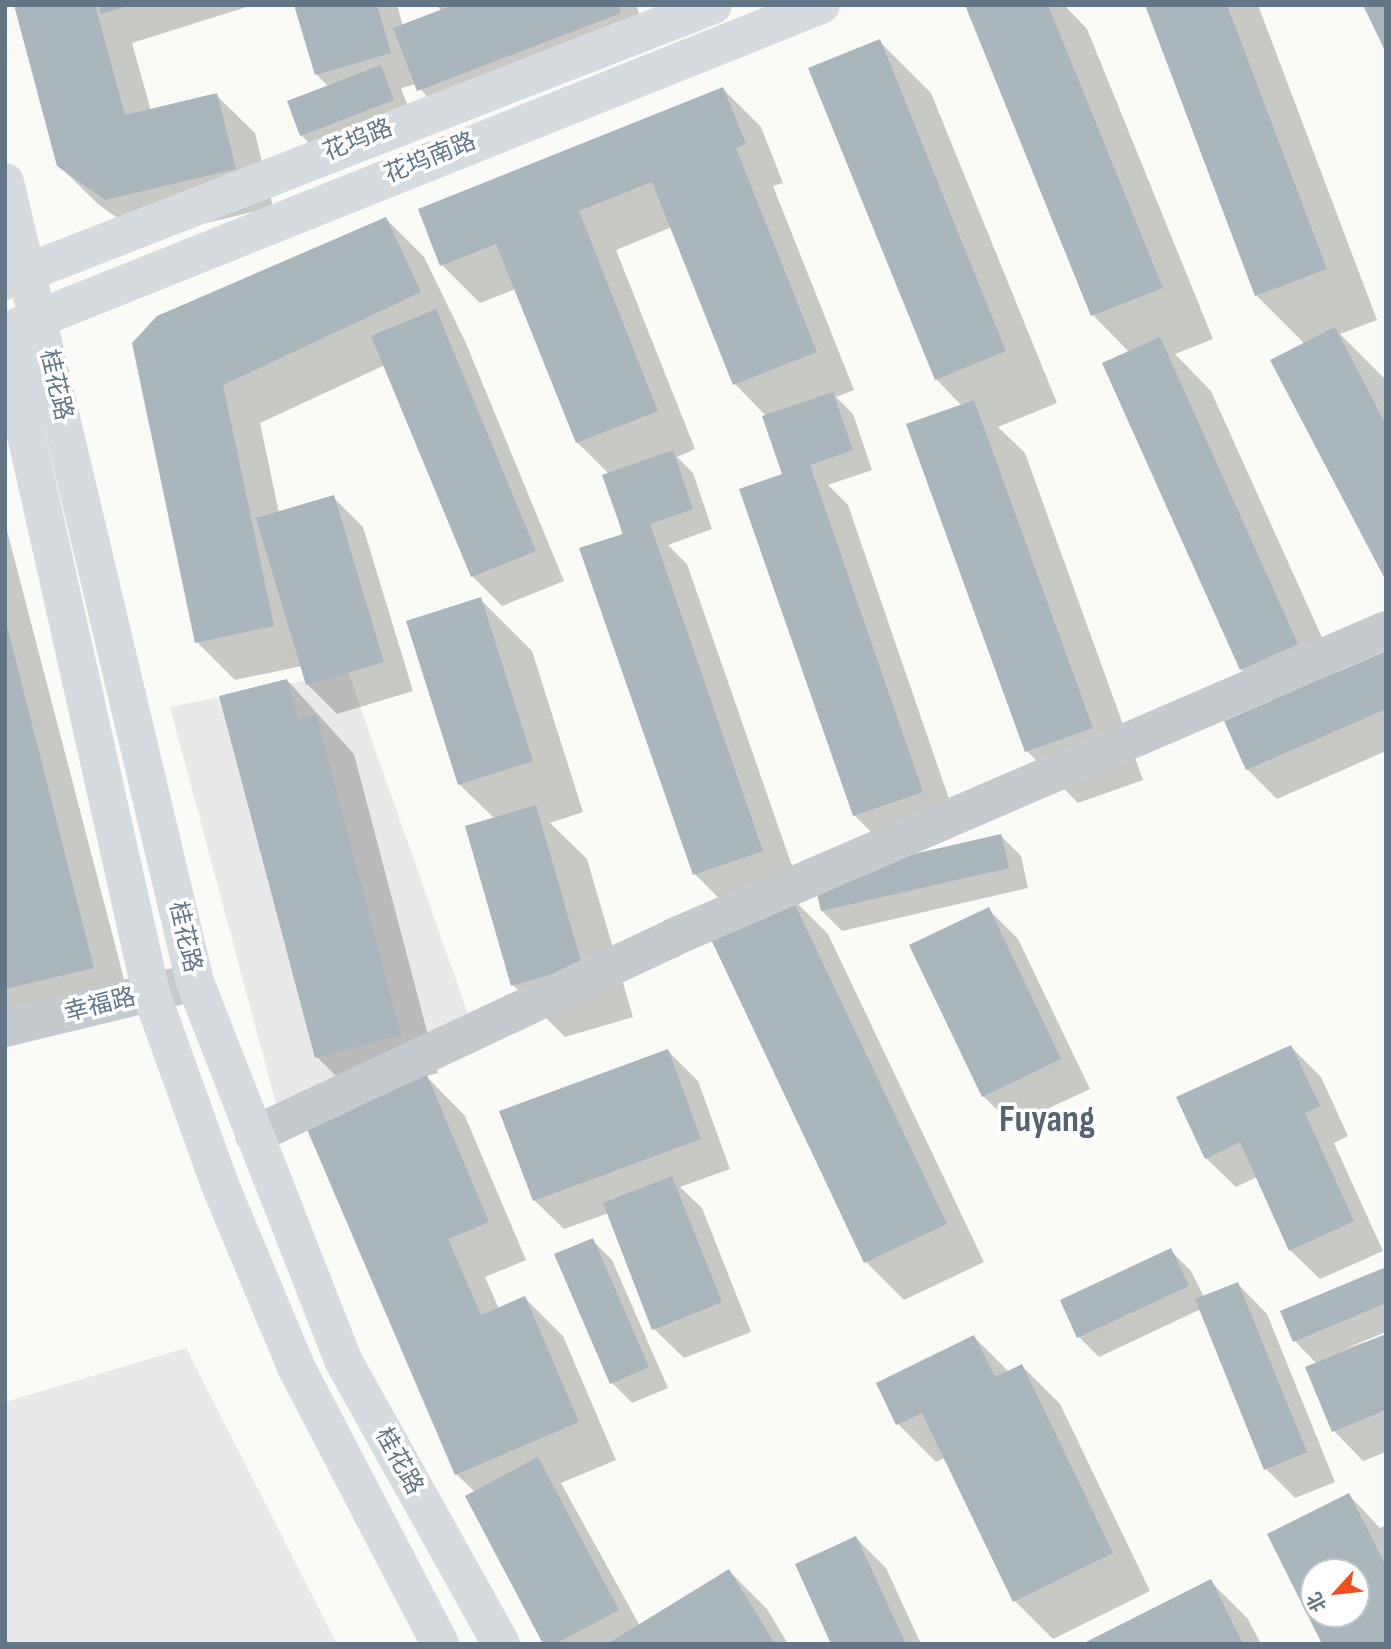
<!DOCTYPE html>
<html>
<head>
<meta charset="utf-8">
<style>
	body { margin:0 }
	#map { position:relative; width:1391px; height:1649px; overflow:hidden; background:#fafaf7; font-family:"Sofia Sans Condensed","Noto Sans SC",sans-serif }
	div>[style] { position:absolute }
	.built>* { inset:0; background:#e8e9e8 }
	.shadow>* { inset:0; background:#0003 }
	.building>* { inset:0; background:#abb5bc }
	.minor>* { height:38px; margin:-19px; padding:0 19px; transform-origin:19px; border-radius:19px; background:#c5cace }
	.major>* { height:38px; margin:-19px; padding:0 19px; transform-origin:19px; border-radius:19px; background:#d6dbdf }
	span { translate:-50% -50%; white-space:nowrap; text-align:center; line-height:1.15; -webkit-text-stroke:7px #fff; paint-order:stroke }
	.street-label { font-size:24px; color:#627685 }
	.town-label { font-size:38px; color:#55646f; font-weight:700 }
	.frame { position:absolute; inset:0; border:7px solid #627685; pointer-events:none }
	.north { position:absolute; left:1300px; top:1558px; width:70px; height:70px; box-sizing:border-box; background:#fff; border:2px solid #c0c8ce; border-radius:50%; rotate:243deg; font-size:19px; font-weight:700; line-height:28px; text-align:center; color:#627685 }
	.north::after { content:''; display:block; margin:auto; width:24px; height:32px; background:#f14e20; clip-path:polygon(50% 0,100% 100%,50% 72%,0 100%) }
</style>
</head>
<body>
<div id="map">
	<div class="built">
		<div style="clip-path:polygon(348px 672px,474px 1031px,276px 1104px,170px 707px)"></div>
		<div style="clip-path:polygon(186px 1348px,337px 1644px,5px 1644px,5px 1402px)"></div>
	</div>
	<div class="shadow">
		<div style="clip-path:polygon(16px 5px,253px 5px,132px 43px,151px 111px,216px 95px,255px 133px,273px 207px,145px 238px,98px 204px,59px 166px)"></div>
		<div style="clip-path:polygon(296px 5px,397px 5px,403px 26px,442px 11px,436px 5px,636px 5px,650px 42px,448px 120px,416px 84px,401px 88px,413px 120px,321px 155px,301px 135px,329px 87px,316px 74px)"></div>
		<div style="clip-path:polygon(967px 5px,1064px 5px,1087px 29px,1213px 339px,1175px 354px,1211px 391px,1338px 673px,1386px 653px,1386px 751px,1277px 799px,1247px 769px,1274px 701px,1241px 669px,1130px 353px,1093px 315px)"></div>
		<div style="clip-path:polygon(1147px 5px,1258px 5px,1377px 320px,1340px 334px,1386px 380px,1386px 577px,1305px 344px,1256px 295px)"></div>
		<div style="clip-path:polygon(879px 41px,931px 93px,1057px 403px,998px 427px,1025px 453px,1143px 780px,1078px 803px,1027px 751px,962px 406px,936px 379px)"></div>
		<div style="clip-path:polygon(723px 89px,761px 127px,783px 183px,773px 186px,854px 390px,836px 397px,853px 414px,872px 470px,828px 485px,848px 505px,960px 831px,893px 854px,855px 816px,742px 491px,785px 475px,766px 416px,735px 384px,672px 227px,616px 250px,695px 449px,677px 457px,693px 473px,712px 529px,668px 545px,687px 564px,800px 889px,733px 913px,695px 874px,609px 474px,577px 442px,516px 289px,480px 303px,442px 265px)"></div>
		<div style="clip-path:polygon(386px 219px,424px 257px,465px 341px,564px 581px,502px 606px,472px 576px,385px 365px,260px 423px,279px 513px,333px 497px,363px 527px,413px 691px,337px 714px,307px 684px,302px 666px,235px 680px,197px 642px,134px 344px)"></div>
		<div style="clip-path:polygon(5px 523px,131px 1006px,5px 1036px)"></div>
		<div style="clip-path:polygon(480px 599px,532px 651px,583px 812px,550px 823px,587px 859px,633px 1017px,565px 1037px,513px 985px,467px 828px,495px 819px,459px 784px)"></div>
		<div style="clip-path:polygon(287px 680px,354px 754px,438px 1073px,426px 1076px,465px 1116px,526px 1260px,485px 1277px,499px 1309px,525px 1298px,563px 1336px,616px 1460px,561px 1483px,640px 1626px,729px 1571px,767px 1609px,788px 1644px,545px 1644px,475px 1492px,456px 1474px,421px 1078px,355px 1095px,317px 1057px)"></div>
		<div style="clip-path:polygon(1001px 836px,1021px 856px,1028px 888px,842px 931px,822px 911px)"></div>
		<div style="clip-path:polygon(790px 896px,828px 934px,984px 1262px,904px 1300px,866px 1262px)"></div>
		<div style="clip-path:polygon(988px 909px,1018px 939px,1090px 1089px,1013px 1125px,983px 1096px)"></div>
		<div style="clip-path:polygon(1291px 1047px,1321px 1077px,1348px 1136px,1334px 1143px,1383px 1251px,1320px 1279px,1290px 1250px,1257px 1177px,1236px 1187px,1206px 1158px)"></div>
		<div style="clip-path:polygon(668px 1051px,698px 1081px,730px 1169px,680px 1187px,702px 1208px,751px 1332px,684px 1358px,654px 1329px,609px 1213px,564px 1229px,534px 1200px)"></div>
		<div style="clip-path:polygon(592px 1240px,612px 1260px,668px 1388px,632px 1403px,612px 1383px)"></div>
		<div style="clip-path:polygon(1171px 1251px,1191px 1271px,1204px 1297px,1238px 1284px,1267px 1314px,1335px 1482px,1295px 1498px,1266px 1469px,1201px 1309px,1099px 1357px,1079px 1337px)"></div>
		<div style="clip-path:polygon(1386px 1269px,1386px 1332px,1342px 1350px,1386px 1335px,1386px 1452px,1363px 1461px,1334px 1431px,1317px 1364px,1295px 1341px)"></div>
		<div style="clip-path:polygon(974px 1337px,1009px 1372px,1022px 1366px,1060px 1404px,1150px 1591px,1053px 1639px,1015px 1601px,945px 1458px,936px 1462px,898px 1424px)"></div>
		<div style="clip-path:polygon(evenodd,1349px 1495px,1380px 1528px,1386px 1525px,1386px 1644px,1324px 1644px,1269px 1535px,1349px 1495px,1314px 1572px,1356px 1572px,1356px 1614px,1314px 1614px,1314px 1572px)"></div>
		<div style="clip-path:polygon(856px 1538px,886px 1568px,921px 1644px,833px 1644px)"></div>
		<div style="clip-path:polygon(1210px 1581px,1248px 1619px,1261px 1644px,1086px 1644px)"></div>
	</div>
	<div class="building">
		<div style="clip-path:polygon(14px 5px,95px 5px,125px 115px,217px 93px,236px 169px,105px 200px,57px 166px)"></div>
		<div style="clip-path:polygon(98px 5px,127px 5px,127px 6px,101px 14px)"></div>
		<div style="clip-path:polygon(294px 5px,377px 5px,391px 53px,315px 75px)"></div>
		<div style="clip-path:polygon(453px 5px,619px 5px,621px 13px,417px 91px,393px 28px)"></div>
		<div style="clip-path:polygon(965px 5px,1048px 5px,1163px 288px,1091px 316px)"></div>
		<div style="clip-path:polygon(1145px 5px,1227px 5px,1327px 269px,1255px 296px)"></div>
		<div style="clip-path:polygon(1363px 5px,1386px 5px,1386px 53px)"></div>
		<div style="clip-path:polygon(880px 39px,1006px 351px,935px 380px,808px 68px)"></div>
		<div style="clip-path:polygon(381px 65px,394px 100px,300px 136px,287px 101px)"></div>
		<div style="clip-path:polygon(723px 87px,746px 144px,736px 148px,817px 352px,733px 385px,652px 182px,579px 211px,658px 411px,576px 443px,496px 244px,440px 266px,418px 209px)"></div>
		<div style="clip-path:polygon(386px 217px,421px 292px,223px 385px,274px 626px,195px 643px,132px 343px,157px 316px)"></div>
		<div style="clip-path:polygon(436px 309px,536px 551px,471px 577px,371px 336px)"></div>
		<div style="clip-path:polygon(1335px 327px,1386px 425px,1386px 581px,1270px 360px)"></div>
		<div style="clip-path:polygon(1160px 337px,1298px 644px,1240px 670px,1102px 363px)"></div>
		<div style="clip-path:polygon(833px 392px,853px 450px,810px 465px,923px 792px,853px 816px,739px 489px,782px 474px,762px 416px)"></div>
		<div style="clip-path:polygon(974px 400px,1093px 728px,1025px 752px,906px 424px)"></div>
		<div style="clip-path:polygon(673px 450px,693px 509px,650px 524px,763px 851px,693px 875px,579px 548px,623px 534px,602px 475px)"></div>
		<div style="clip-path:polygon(334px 495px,384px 662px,306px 685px,256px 518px)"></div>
		<div style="clip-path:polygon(481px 597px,533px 761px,458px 785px,406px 621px)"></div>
		<div style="clip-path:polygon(5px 618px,94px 968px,5px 989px)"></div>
		<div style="clip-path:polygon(1386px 651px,1386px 709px,1246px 770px,1224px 721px)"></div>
		<div style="clip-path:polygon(287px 679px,298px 719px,316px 714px,401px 1035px,315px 1058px,219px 696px)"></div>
		<div style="clip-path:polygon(536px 805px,582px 965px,511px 986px,465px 826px)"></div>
		<div style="clip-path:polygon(1001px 834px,1009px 868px,821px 911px,813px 877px)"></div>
		<div style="clip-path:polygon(790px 894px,947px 1224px,864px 1263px,708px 933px)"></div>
		<div style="clip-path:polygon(989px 907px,1061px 1059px,982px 1097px,909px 945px)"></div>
		<div style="clip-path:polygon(1291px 1045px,1320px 1106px,1305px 1113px,1354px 1221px,1289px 1251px,1240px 1142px,1205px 1159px,1176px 1097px)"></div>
		<div style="clip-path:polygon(668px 1049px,701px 1139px,533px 1201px,499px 1111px)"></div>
		<div style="clip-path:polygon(427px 1075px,489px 1222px,448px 1239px,481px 1315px,525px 1296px,579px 1422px,455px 1475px,306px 1127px)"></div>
		<div style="clip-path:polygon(672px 1176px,722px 1302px,652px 1330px,603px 1203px)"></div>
		<div style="clip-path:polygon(593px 1238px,649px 1367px,610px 1384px,554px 1254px)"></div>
		<div style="clip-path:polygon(1171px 1248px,1189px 1286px,1077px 1338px,1060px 1300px)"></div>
		<div style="clip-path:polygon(1386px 1267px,1386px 1303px,1293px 1342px,1280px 1311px)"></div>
		<div style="clip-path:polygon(1238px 1282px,1307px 1452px,1264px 1470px,1195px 1299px)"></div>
		<div style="clip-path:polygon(1386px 1334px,1386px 1410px,1332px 1432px,1305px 1367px)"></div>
		<div style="clip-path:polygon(974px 1335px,995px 1377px,1022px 1364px,1113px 1553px,1013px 1602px,922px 1413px,896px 1425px,876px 1383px)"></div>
		<div style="clip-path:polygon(538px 1457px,619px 1610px,555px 1644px,543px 1644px,465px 1496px)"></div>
		<div style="clip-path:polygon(evenodd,1349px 1493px,1386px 1566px,1386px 1644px,1322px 1644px,1267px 1534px,1349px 1493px,1314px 1572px,1356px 1572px,1356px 1614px,1314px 1614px,1314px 1572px)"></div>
		<div style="clip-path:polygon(856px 1536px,906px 1644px,831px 1644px,795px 1564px)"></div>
		<div style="clip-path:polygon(729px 1569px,775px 1644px,607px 1644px)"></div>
		<div style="clip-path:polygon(1211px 1579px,1243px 1644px,1082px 1644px)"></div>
	</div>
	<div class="minor">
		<div style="left:5px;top:1028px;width:195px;rotate:-13.6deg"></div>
		<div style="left:254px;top:1135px;width:464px;rotate:-25.2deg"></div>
		<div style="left:674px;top:937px;width:775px;rotate:-23.32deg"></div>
	</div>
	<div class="major">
		<div style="left:5px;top:182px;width:822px;rotate:76.64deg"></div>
		<div style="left:195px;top:982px;width:406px;rotate:68.6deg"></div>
		<div style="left:343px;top:1360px;width:325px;rotate:60.9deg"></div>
		<div style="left:5px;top:281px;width:760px;rotate:-21.3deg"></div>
		<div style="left:17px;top:327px;width:866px;rotate:-21.83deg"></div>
		<div style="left:5px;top:341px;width:668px;rotate:77.38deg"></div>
		<div style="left:151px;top:993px;width:204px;rotate:70.2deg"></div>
		<div style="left:220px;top:1185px;width:197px;rotate:67.3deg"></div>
		<div style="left:296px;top:1367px;width:312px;rotate:62.5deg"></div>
	</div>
	<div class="street-label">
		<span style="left:358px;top:140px;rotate:-22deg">花坞路</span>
		<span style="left:430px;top:158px;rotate:-22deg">花坞南路</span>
		<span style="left:56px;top:385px;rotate:77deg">桂花路</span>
		<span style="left:185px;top:937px;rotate:77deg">桂花路</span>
		<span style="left:100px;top:1005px;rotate:-14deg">幸福路</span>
		<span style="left:399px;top:1461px;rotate:61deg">桂花路</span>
	</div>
	<div class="town-label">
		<span style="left:1047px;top:1120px">Fuyang</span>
	</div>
	<div class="frame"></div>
	<div class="north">北</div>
</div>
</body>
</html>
